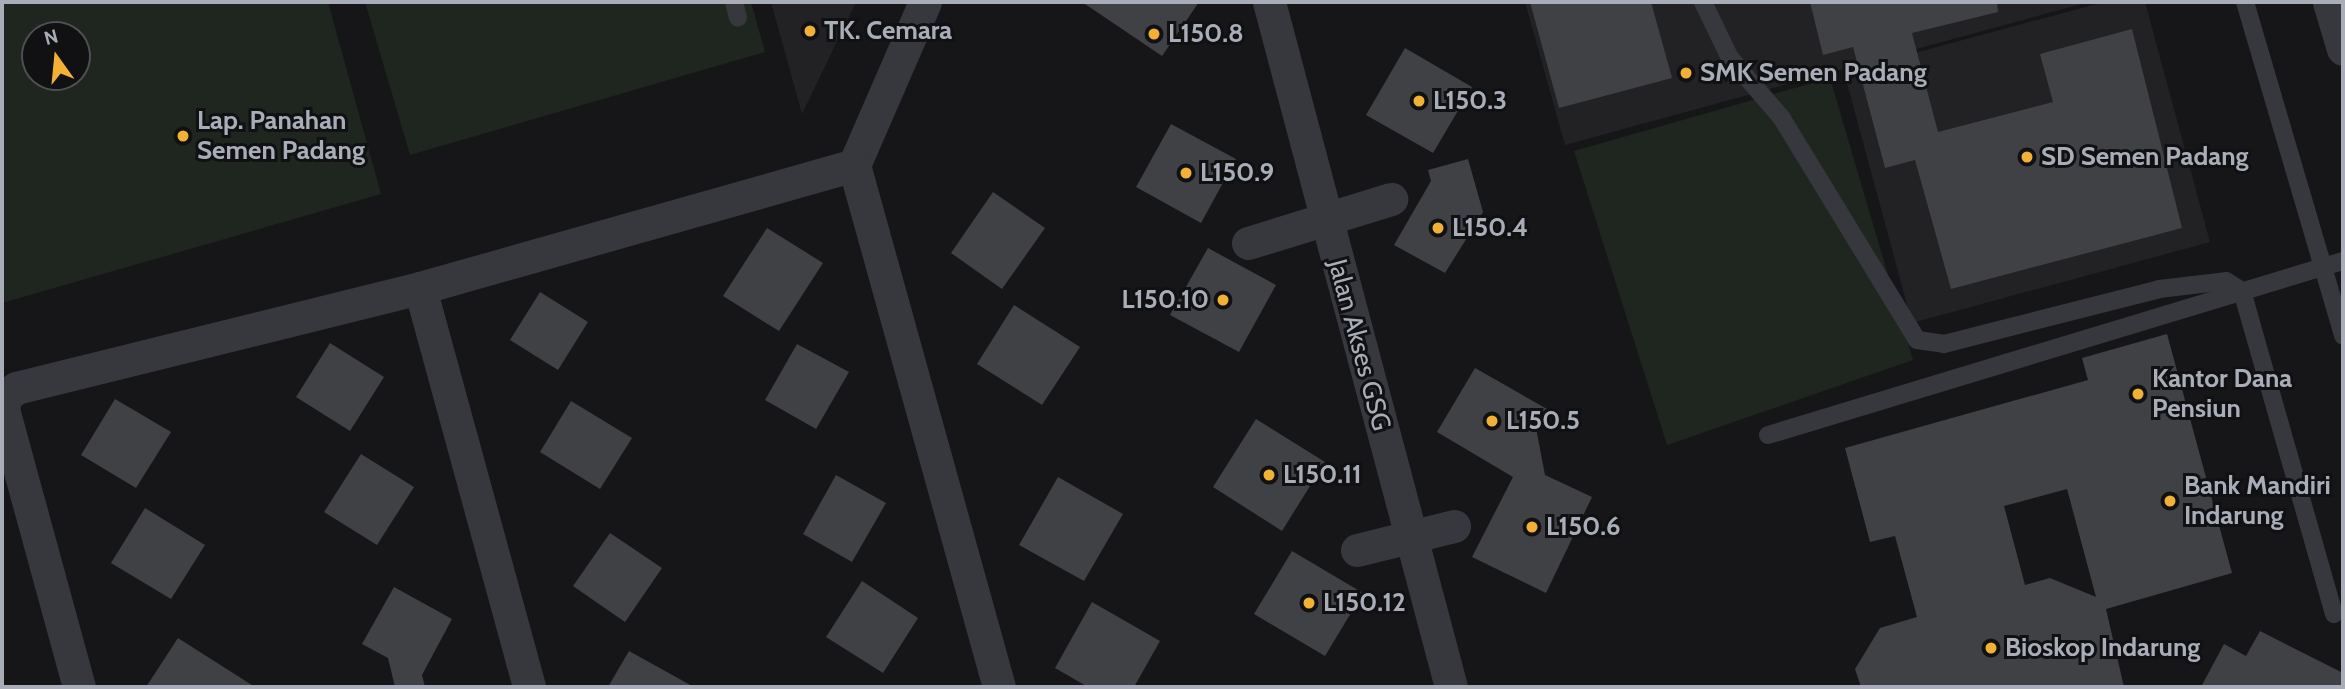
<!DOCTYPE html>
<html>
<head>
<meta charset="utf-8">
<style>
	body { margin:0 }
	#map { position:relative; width:2345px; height:689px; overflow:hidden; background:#161618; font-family:Cabin,sans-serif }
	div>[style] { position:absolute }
	.built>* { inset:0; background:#222225 }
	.green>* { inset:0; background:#1e261f }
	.building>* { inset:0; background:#404145 }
	.service>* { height:18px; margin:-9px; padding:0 9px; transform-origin:9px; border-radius:9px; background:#37383d }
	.minor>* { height:33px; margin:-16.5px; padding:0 16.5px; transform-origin:16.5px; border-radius:16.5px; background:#37383d }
	.dots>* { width:19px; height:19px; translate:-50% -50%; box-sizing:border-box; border:4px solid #111113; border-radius:50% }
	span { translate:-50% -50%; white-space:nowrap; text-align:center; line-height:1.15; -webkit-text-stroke:6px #111113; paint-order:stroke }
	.poi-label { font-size:26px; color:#a8adb8; font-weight:700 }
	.left { translate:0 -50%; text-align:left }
	.right { translate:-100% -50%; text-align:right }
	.street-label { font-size:26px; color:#a8adb8 }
	.frame { position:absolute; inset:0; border:4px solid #a8adb8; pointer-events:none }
	.north { position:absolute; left:21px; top:21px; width:70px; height:70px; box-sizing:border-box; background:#111113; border:2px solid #4d4f55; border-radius:50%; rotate:345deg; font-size:19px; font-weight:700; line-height:28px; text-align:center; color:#a8adb8 }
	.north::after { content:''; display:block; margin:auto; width:24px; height:32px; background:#f2b134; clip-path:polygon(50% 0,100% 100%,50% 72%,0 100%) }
</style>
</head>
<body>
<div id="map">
	<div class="built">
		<div style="clip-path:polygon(771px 2px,856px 2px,802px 114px)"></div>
		<div style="clip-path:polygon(1525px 2px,2089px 2px,1565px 145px)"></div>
		<div style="clip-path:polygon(2104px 2px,2145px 2px,2210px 242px,1912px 323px,1844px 72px)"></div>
	</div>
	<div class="green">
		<div style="clip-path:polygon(evenodd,2px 2px,328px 2px,381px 194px,2px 303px,2px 2px,35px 35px,77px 35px,77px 77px,35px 77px,35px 35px)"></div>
		<div style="clip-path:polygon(365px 2px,751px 2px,765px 52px,410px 155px)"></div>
		<div style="clip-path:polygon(1830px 78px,1913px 360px,1667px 445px,1574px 151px)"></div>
	</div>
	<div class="building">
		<div style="clip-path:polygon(1082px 2px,1199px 2px,1162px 56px)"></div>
		<div style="clip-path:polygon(1530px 2px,1651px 2px,1672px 78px,1559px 108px)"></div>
		<div style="clip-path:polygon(1810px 2px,1997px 2px,1998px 12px,1912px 33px,1938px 132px,2053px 102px,2040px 54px,2132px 29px,2182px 228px,1951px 289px,1915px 160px,1885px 168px,1853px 47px,1823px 55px)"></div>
		<div style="clip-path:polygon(1405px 48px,1472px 87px,1433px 153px,1366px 115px)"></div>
		<div style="clip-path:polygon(1171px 124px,1236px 159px,1201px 223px,1136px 187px)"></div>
		<div style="clip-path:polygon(1468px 159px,1483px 212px,1445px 273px,1394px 245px,1431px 181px,1428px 170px)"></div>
		<div style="clip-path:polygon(993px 192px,1045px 228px,1002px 289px,951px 253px)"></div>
		<div style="clip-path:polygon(767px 228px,823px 263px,779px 331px,723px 296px)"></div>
		<div style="clip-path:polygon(1208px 248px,1276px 285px,1239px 352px,1170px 315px)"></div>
		<div style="clip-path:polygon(540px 292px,588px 322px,558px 370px,510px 340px)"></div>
		<div style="clip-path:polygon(1014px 305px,1080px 347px,1042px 405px,977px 364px)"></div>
		<div style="clip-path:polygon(evenodd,2167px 334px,2232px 573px,2106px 609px,2124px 687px,1861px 687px,1855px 669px,1880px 628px,1917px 617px,1895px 536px,1870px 542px,1845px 448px,2088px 380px,2082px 358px,2167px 334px,2067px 489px,2096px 597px,2050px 578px,2025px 585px,2004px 506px,2067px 489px)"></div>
		<div style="clip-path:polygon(330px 343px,384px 377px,350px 431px,296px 397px)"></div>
		<div style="clip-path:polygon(797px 344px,849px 372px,816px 429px,765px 400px)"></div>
		<div style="clip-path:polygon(1475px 368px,1547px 409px,1536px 428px,1545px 475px,1592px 497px,1546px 593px,1472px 557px,1513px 477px,1437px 432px)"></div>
		<div style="clip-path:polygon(115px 399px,171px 432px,136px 488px,81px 455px)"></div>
		<div style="clip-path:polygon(571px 401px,632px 438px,600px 489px,540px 452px)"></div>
		<div style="clip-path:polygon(1256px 419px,1325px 462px,1282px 531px,1213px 487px)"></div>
		<div style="clip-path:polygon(361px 454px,414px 487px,377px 545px,324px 512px)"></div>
		<div style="clip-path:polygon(836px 475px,886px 503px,852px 562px,803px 534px)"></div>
		<div style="clip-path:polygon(1058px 477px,1123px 514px,1084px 581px,1019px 545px)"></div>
		<div style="clip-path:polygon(145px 508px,205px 545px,171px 599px,111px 563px)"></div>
		<div style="clip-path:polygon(610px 533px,662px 568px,625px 622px,573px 586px)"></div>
		<div style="clip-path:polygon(1292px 551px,1363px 593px,1325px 656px,1254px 614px)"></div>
		<div style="clip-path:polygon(862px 581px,918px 618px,883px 673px,826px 637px)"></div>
		<div style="clip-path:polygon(394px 587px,452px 619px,422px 675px,425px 687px,395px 687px,388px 658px,362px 644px)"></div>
		<div style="clip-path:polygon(1092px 602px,1160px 641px,1134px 687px,1088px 687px,1055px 668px)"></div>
		<div style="clip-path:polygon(2260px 631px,2343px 673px,2343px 687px,2201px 687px,2224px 644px,2246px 656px)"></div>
		<div style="clip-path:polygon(178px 638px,255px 687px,146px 687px)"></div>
		<div style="clip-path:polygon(629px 651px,694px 687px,608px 687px)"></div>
	</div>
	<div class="service">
		<div style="left:734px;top:2px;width:16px;rotate:76deg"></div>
		<div style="left:1703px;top:2px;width:62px;rotate:64.3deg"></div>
		<div style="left:1730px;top:58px;width:78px;rotate:49.2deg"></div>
		<div style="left:1781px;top:117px;width:261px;rotate:58.6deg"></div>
		<div style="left:1917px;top:340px;width:27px;rotate:8deg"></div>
		<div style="left:1944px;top:344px;width:222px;rotate:-14.3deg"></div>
		<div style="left:2159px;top:289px;width:67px;rotate:-6.8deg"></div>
		<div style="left:2226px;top:281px;width:19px;rotate:32deg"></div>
		<div style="left:2242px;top:291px;width:336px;rotate:74.1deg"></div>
		<div style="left:2245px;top:2px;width:348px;rotate:73.6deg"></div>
		<div style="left:1768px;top:435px;width:601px;rotate:-16.84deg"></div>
	</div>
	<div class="minor">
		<div style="left:925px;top:2px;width:178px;rotate:113.5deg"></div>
		<div style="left:854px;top:165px;width:542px;rotate:74.48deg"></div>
		<div style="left:1269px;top:2px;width:709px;rotate:75.12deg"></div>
		<div style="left:2329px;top:2px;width:49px;rotate:73.4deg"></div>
		<div style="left:1248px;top:243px;width:150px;rotate:-17.1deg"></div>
		<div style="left:420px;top:288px;width:414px;rotate:74.7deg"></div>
		<div style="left:1357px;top:550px;width:100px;rotate:-13.9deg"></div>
		<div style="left:79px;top:687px;width:287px;rotate:-105.3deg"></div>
		<div style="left:3px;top:410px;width:13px;rotate:-81deg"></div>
		<div style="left:5px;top:397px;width:14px;rotate:-39deg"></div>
		<div style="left:16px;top:388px;width:416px;rotate:-13.9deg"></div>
		<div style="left:420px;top:288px;width:451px;rotate:-15.8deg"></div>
	</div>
	<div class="dots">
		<div style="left:810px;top:31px;background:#f2b134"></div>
		<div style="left:1154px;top:34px;background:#f2b134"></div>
		<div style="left:1686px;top:73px;background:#f2b134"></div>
		<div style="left:1419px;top:101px;background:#f2b134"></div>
		<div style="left:183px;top:136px;background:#f2b134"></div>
		<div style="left:2027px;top:157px;background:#f2b134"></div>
		<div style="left:1186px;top:173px;background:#f2b134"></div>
		<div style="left:1438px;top:228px;background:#f2b134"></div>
		<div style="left:1223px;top:300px;background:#f2b134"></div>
		<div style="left:2138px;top:394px;background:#f2b134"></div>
		<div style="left:1492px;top:421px;background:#f2b134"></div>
		<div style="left:1269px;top:475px;background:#f2b134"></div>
		<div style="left:2170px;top:501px;background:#f2b134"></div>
		<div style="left:1532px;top:527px;background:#f2b134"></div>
		<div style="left:1309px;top:603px;background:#f2b134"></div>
		<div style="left:1991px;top:648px;background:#f2b134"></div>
	</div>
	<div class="poi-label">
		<span class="left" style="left:824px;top:31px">TK. Cemara</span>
		<span class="left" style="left:1168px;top:34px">L150.8</span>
		<span class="left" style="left:1700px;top:73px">SMK Semen Padang</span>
		<span class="left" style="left:1433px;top:101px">L150.3</span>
		<span class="left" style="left:197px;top:136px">Lap. Panahan<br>Semen Padang</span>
		<span class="left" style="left:2041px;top:157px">SD Semen Padang</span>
		<span class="left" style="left:1200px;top:173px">L150.9</span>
		<span class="left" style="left:1452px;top:228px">L150.4</span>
		<span class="right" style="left:1209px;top:300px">L150.10</span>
		<span class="left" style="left:2152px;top:394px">Kantor Dana<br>Pensiun</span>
		<span class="left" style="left:1506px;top:421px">L150.5</span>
		<span class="left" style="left:1283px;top:475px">L150.11</span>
		<span class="left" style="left:2184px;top:501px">Bank Mandiri<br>Indarung</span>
		<span class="left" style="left:1546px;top:527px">L150.6</span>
		<span class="left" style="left:1323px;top:603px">L150.12</span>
		<span class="left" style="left:2005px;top:648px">Bioskop Indarung</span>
	</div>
	<div class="street-label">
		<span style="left:1359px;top:345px;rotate:75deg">Jalan Akses GSG</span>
	</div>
	<div class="frame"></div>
	<div class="north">N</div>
</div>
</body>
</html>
